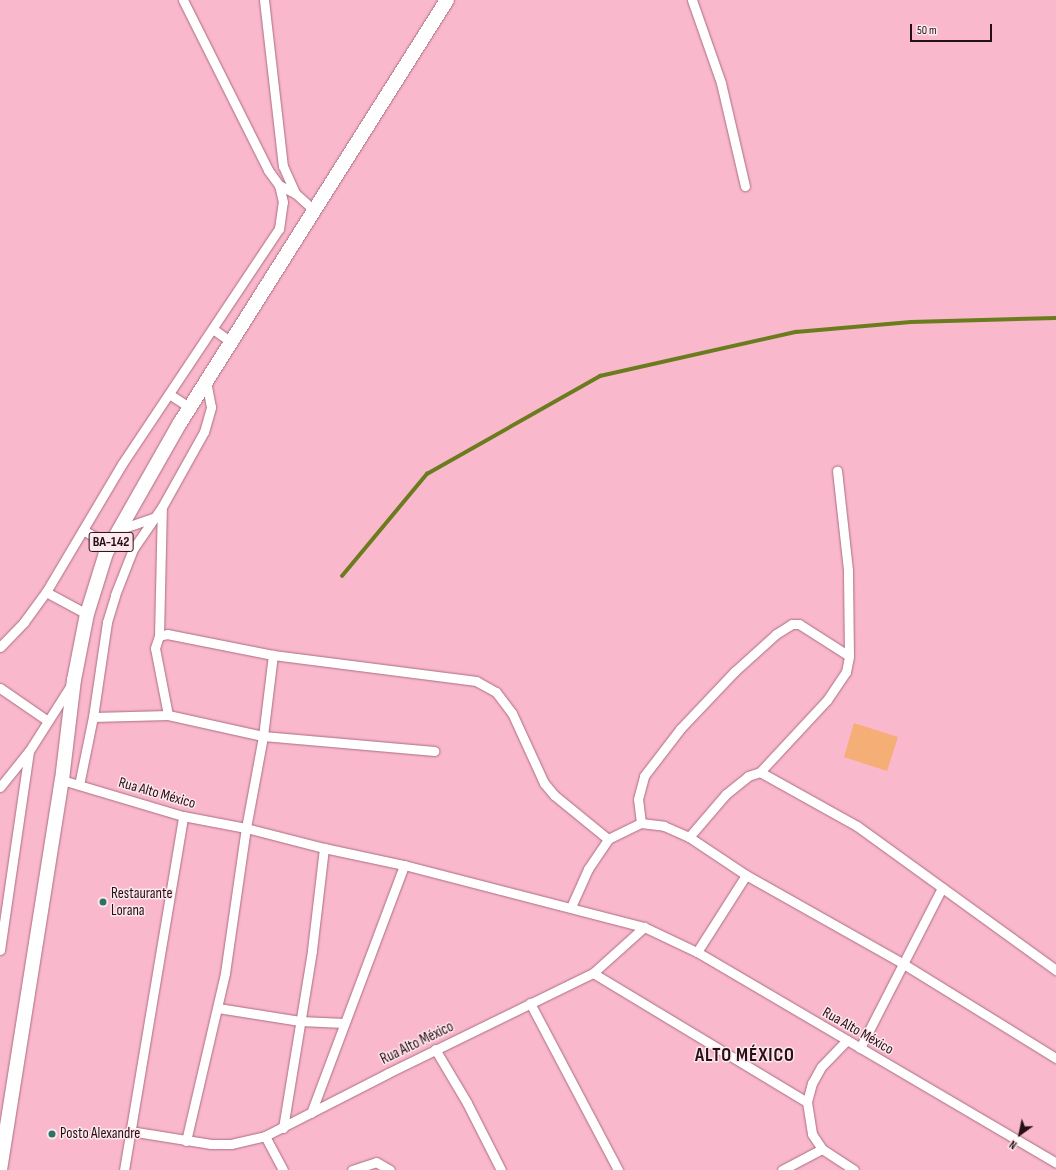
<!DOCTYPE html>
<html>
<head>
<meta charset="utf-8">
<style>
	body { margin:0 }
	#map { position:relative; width:1056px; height:1170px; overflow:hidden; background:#fab8cc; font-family:"Sofia Sans Condensed",sans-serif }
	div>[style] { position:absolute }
	.green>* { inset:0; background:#f5ae75 }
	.stream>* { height:3.5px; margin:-1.75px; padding:0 1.75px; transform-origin:1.75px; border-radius:1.75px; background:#6b7c1e }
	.roads { filter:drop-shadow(0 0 1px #aa6e81) drop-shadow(0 0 1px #aa6e81) }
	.minor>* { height:9px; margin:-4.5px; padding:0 4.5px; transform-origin:4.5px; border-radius:4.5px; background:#fff }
	.primary>* { height:14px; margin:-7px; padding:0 7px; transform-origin:7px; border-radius:7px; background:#fff }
	.dots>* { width:11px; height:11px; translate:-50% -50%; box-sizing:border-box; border:2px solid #fde8ed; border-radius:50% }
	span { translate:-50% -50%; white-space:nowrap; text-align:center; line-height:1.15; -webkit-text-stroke:3px #fde8ed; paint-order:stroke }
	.shield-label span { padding:1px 3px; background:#fde8ed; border:1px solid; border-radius:3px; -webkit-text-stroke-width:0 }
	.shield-label { font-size:14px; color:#270f17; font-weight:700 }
	.street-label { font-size:15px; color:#270f17 }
	.poi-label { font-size:15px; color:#270f17 }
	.left { translate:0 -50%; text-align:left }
	.district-label { font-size:19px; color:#270f17; font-weight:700; letter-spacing:1px }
	.north { position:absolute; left:1000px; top:1114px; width:40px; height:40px; -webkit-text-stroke:3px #fde8ed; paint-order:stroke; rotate:213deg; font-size:11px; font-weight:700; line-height:16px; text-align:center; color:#270f17 }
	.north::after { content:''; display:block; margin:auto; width:14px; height:18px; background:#270f17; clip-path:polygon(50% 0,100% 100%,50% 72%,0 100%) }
	.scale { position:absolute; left:910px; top:24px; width:82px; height:18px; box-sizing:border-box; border:2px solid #270f17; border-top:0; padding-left:5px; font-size:12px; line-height:14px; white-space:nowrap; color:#270f17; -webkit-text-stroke:3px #fde8ed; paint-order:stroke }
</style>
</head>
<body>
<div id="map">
	<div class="green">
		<div style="clip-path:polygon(854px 723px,898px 737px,887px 771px,844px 757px)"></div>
	</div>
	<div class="stream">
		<div style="left:342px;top:576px;width:133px;rotate:-50.2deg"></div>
		<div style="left:427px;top:474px;width:199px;rotate:-29.5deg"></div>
		<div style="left:600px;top:376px;width:201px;rotate:-12.7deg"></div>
		<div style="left:796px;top:332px;width:115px;rotate:-5deg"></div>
		<div style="left:911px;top:322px;width:145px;rotate:-1.6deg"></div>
	</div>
	<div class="roads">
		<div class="minor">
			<div style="left:183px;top:0;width:190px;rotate:63.4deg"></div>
			<div style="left:268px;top:170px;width:19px;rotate:54deg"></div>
			<div style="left:279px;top:185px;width:18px;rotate:27deg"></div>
			<div style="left:264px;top:0;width:167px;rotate:83.5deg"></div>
			<div style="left:283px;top:166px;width:30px;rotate:66deg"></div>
			<div style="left:295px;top:193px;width:25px;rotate:42deg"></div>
			<div style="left:692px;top:0;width:88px;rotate:70.7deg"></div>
			<div style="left:721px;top:83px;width:106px;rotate:76.9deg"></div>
			<div style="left:213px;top:329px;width:22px;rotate:36deg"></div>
			<div style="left:169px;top:394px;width:24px;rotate:33deg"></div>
			<div style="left:83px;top:530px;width:30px;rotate:30deg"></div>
			<div style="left:118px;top:530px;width:39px;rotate:-19deg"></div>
			<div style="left:46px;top:592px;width:149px;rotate:-59.3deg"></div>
			<div style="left:122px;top:464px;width:283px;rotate:-56.3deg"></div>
			<div style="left:279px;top:229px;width:27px;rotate:-82deg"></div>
			<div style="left:283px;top:202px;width:17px;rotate:-103deg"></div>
			<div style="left:159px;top:636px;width:129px;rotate:-88.7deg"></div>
			<div style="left:0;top:647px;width:35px;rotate:-46deg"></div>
			<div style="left:24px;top:622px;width:37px;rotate:-54deg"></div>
			<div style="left:46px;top:592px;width:47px;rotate:28.2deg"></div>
			<div style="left:0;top:688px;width:58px;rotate:34.5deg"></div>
			<div style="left:168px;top:715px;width:68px;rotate:-101deg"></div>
			<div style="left:155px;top:648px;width:13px;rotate:-72deg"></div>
			<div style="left:159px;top:636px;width:8px;rotate:-14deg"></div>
			<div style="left:167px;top:634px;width:108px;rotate:11.2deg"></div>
			<div style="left:273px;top:655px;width:205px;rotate:7.3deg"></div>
			<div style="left:476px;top:681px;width:23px;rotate:29deg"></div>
			<div style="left:496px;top:692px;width:26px;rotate:53deg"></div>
			<div style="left:512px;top:713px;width:77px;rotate:65.4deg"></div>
			<div style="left:544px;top:783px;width:16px;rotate:50deg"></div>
			<div style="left:554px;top:795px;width:70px;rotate:39.2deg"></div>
			<div style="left:93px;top:717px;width:75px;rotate:-1.5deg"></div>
			<div style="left:168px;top:715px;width:97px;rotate:12.5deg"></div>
			<div style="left:263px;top:736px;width:172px;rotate:5deg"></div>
			<div style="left:760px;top:772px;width:98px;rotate:-47.1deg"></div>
			<div style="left:827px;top:700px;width:34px;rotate:-56deg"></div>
			<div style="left:846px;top:672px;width:16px;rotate:-79deg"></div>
			<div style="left:849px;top:656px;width:86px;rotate:-90.7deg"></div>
			<div style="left:848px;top:570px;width:100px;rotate:-96.3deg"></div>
			<div style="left:62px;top:780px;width:126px;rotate:16.6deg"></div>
			<div style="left:183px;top:816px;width:64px;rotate:10.8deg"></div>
			<div style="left:246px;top:828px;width:81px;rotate:14.4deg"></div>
			<div style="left:324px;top:848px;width:82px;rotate:12deg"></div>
			<div style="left:404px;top:865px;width:248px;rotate:14.5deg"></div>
			<div style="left:644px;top:927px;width:59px;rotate:25.3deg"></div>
			<div style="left:697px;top:952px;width:416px;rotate:30.4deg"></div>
			<div style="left:79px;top:785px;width:69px;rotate:-78.4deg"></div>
			<div style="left:93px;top:717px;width:96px;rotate:-81.6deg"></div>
			<div style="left:107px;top:622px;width:28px;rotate:-73deg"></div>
			<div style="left:115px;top:595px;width:49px;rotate:-68.6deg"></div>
			<div style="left:133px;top:549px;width:51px;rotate:-55.4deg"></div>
			<div style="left:162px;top:507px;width:86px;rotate:-60.8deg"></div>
			<div style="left:204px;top:432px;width:26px;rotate:-74deg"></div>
			<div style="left:211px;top:407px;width:26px;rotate:-101deg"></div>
			<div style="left:0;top:787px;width:46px;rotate:-51.1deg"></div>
			<div style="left:29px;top:751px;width:78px;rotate:-57.5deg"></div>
			<div style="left:641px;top:823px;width:24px;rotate:-97deg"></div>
			<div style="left:638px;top:799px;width:24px;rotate:-75deg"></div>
			<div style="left:644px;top:776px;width:59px;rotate:-52.5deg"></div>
			<div style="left:680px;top:729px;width:79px;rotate:-46.5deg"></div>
			<div style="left:734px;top:672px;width:57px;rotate:-42.1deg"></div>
			<div style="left:776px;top:634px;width:19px;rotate:-32deg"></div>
			<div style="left:792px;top:624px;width:7px"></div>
			<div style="left:799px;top:624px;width:59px;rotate:32.6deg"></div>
			<div style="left:689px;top:837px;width:57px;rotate:-49.3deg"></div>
			<div style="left:726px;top:794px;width:28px;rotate:-39deg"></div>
			<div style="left:748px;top:776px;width:13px;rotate:-18deg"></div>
			<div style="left:760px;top:772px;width:111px;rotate:29.1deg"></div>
			<div style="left:857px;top:826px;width:246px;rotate:35.9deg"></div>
			<div style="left:571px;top:907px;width:42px;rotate:-65.9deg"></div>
			<div style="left:588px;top:869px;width:36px;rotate:-56deg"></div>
			<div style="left:608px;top:839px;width:37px;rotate:-26deg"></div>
			<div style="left:641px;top:823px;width:23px;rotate:7deg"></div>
			<div style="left:664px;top:826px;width:27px;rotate:24deg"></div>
			<div style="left:689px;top:837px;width:69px;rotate:33.7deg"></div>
			<div style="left:746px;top:875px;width:179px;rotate:29.4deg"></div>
			<div style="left:902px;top:963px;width:181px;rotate:31.7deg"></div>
			<div style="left:0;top:950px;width:201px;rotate:-81.7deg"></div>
			<div style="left:697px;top:952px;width:91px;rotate:-57.5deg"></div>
			<div style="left:593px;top:973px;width:250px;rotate:31.1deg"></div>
			<div style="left:530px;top:1003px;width:189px;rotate:62.2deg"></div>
			<div style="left:218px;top:1008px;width:83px;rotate:9deg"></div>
			<div style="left:300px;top:1021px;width:44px;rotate:2.6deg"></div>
			<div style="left:847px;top:1040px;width:37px;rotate:134deg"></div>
			<div style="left:821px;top:1067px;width:18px;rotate:119deg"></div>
			<div style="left:812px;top:1083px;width:20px;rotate:105deg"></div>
			<div style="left:807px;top:1102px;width:32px;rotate:81deg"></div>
			<div style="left:812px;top:1134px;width:18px;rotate:56deg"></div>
			<div style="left:822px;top:1149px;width:38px;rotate:33deg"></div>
			<div style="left:860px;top:1048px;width:180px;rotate:-62.9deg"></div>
			<div style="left:435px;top:1049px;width:63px;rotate:59.3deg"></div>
			<div style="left:467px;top:1103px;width:75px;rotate:63.1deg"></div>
			<div style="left:311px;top:1113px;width:265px;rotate:-69.4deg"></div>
			<div style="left:283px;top:1128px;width:180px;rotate:-80.7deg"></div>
			<div style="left:312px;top:950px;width:103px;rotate:-83.3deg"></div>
			<div style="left:130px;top:1131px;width:82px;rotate:9.1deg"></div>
			<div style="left:211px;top:1144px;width:20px"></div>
			<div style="left:231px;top:1144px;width:35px;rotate:-13deg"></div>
			<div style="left:265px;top:1136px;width:138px;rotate:-27.1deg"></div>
			<div style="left:388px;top:1073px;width:228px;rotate:-26deg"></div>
			<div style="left:593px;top:973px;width:69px;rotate:-42deg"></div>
			<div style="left:265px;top:1136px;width:38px;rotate:62deg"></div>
			<div style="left:186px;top:1141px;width:172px;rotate:-76.9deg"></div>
			<div style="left:225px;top:973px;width:147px;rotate:-81.8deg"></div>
			<div style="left:246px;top:828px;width:94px;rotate:-79.5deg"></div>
			<div style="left:263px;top:736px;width:82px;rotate:-83deg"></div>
			<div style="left:124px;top:1170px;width:359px;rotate:-80.5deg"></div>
			<div style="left:352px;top:1170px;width:25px;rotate:-18deg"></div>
			<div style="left:376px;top:1162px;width:16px;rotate:30deg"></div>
			<div style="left:782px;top:1170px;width:45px;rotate:-27.7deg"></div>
		</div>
		<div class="primary">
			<div style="left:0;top:1170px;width:395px;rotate:-81deg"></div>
			<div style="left:62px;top:780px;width:101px;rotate:-83.2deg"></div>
			<div style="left:74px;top:680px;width:67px;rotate:-78.9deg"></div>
			<div style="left:87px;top:614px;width:64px;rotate:-72.7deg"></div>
			<div style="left:106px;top:553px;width:150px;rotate:-60.4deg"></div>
			<div style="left:180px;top:423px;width:500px;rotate:-57.74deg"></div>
		</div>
	</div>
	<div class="dots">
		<div style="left:103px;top:902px;background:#2d7265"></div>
		<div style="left:52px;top:1134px;background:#2d7265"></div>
	</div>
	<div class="shield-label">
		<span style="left:111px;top:542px">BA-142</span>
	</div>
	<div class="street-label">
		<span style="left:157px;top:793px;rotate:16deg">Rua Alto México</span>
		<span style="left:858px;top:1031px;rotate:30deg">Rua Alto México</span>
		<span style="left:417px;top:1043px;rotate:-26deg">Rua Alto México</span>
	</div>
	<div class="poi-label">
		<span class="left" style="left:111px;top:902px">Restaurante<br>Lorana</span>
		<span class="left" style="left:60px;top:1134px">Posto Alexandre</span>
	</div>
	<div class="district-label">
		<span style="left:745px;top:1056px">ALTO MÉXICO</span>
	</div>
	<div class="north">N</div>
	<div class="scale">50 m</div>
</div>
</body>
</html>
